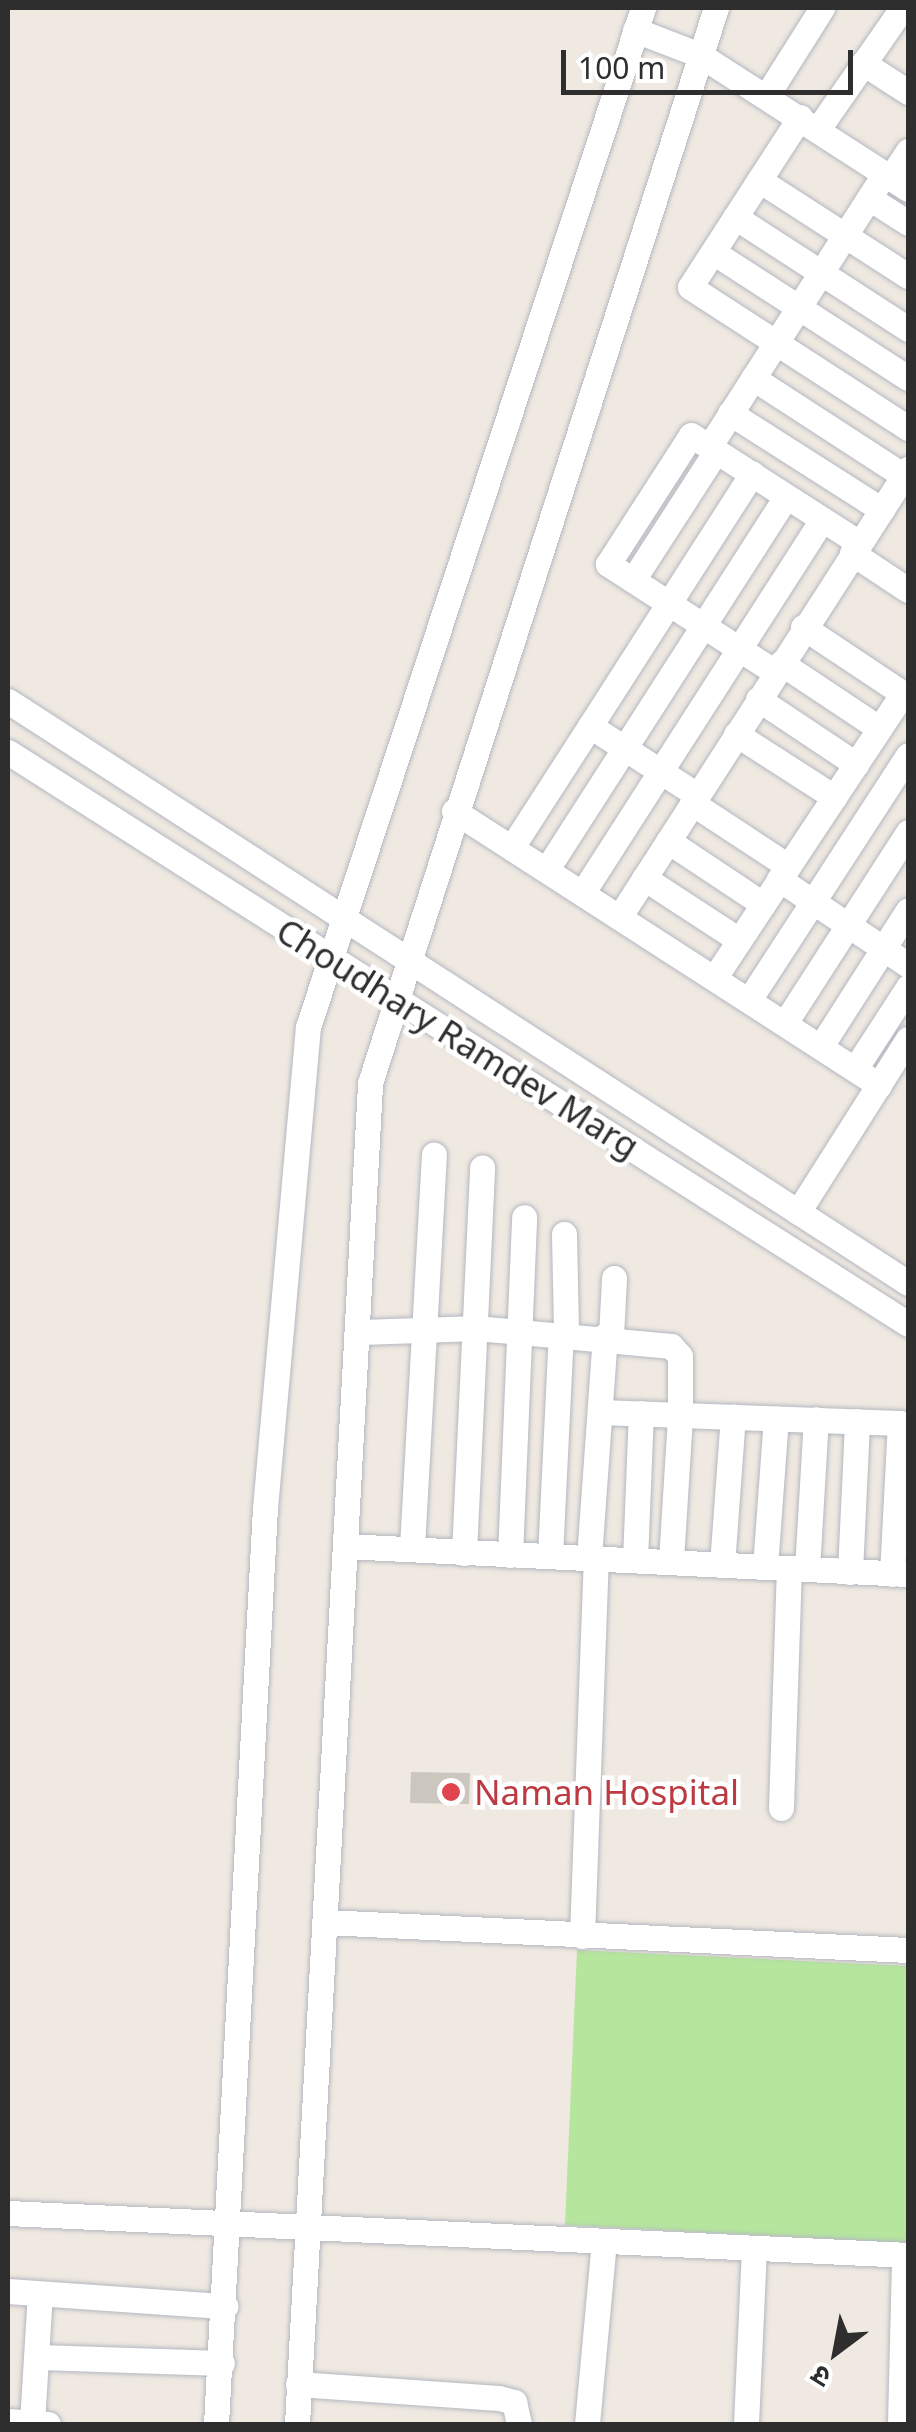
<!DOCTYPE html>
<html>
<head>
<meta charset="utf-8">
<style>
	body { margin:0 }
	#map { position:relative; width:916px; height:2432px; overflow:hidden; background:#efe9e1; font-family:"Noto Sans","Noto Sans Devanagari",sans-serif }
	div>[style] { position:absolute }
	.green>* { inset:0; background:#b6e59e }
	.building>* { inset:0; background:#cbc7bf }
	.roads { filter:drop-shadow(0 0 2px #b4b7c1) drop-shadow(0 0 2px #b4b7c1) }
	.minor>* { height:25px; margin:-12.5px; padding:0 12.5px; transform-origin:12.5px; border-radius:12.5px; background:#fff }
	.dots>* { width:28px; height:28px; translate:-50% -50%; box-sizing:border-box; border:5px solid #fff; border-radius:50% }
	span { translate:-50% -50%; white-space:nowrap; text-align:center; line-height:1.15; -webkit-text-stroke:9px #fff; paint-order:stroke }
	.street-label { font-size:35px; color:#2e2e2e }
	.health-label { font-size:35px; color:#be3a42 }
	.left { translate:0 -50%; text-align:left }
	.frame { position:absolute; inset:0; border:10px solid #2e2e2e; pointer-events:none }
	.north { position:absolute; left:786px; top:2302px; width:100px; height:100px; -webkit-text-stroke:8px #fff; paint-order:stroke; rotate:212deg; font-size:28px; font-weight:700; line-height:40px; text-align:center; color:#2e2e2e }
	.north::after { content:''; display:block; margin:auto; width:35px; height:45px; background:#2e2e2e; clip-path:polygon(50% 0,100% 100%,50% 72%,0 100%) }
	.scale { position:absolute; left:561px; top:50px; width:292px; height:45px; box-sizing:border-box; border:5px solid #2e2e2e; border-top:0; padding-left:12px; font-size:30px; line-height:35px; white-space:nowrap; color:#2e2e2e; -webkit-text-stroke:8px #fff; paint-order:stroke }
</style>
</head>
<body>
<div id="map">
	<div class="green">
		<div style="clip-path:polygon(577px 1950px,908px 1966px,908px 2243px,565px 2225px)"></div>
	</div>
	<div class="building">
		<div style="clip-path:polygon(411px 1772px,470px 1773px,469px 1804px,410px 1803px)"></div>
	</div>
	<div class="roads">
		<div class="minor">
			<div style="left:635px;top:30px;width:70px;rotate:21deg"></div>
			<div style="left:700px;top:55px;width:247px;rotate:32.8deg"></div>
			<div style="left:863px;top:63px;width:54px;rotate:32.8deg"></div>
			<div style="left:767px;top:95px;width:103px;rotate:-57.7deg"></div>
			<div style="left:800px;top:117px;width:202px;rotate:122.9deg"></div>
			<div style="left:690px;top:287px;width:260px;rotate:32.9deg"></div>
			<div style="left:818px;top:129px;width:147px;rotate:-55.2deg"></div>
			<div style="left:891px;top:177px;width:31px;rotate:-57deg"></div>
			<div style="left:759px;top:180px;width:177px;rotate:32.8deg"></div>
			<div style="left:869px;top:198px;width:46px;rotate:32.7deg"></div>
			<div style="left:735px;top:217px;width:206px;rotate:32.9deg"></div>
			<div style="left:713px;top:252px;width:232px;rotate:32.9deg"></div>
			<div style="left:753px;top:378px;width:180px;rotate:33deg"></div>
			<div style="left:730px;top:413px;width:180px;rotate:32.5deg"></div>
			<div style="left:709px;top:447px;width:326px;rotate:-57.3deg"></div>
			<div style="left:852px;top:553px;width:67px;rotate:33.5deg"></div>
			<div style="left:633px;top:580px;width:153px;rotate:-57.2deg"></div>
			<div style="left:803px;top:627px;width:126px;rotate:33.7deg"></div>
			<div style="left:781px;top:663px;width:118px;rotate:33.6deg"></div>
			<div style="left:775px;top:672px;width:199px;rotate:-147.1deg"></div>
			<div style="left:608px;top:564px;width:153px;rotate:-57.2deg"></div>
			<div style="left:691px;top:435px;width:200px;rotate:32.7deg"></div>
			<div style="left:758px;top:699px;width:118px;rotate:33.6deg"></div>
			<div style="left:8px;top:701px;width:1072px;rotate:32.89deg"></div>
			<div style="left:590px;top:726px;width:300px;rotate:-57.3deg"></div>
			<div style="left:736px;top:734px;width:117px;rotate:32.7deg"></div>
			<div style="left:8px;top:752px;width:1066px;rotate:32.44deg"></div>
			<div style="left:692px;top:803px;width:115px;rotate:33.3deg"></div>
			<div style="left:454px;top:811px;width:506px;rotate:32.81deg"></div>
			<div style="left:668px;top:841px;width:114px;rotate:33.6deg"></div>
			<div style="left:512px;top:847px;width:144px;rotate:-57.2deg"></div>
			<div style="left:590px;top:726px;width:127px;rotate:32.8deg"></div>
			<div style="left:547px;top:869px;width:442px;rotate:-57.3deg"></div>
			<div style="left:644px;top:878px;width:113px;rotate:33.1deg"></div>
			<div style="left:779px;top:879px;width:155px;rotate:33.7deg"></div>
			<div style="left:583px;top:892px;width:442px;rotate:-57.3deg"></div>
			<div style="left:620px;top:916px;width:532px;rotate:-57.21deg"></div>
			<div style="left:715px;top:977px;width:341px;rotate:-56.5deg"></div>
			<div style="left:749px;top:1000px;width:292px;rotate:-57deg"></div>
			<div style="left:785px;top:1023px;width:227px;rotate:-57.2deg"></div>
			<div style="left:821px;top:1046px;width:161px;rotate:-57.4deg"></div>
			<div style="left:855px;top:1069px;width:98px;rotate:-57.1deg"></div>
			<div style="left:798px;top:1212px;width:205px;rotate:-57.6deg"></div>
			<div style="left:564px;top:1234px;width:99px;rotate:88.8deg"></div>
			<div style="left:361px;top:1332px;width:116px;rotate:-2deg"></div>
			<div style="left:477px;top:1328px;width:195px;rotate:5.3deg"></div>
			<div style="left:671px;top:1346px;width:13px;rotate:48deg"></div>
			<div style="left:680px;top:1356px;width:61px;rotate:90deg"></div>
			<div style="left:680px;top:1417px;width:145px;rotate:93.6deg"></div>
			<div style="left:611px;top:1336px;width:58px;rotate:-87deg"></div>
			<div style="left:600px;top:1412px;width:300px;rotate:2.1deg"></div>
			<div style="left:900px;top:1423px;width:11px;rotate:45deg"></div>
			<div style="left:345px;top:1546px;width:564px;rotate:2.85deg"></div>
			<div style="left:412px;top:1547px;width:393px;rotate:-86.8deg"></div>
			<div style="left:464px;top:1553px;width:386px;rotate:-87.3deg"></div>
			<div style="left:510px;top:1555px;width:338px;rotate:-87.6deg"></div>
			<div style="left:550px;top:1556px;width:223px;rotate:-87.2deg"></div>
			<div style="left:589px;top:1558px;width:223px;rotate:-85.9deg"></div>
			<div style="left:635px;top:1560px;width:147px;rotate:-87.7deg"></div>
			<div style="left:722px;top:1565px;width:149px;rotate:-85.8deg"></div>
			<div style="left:765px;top:1567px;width:149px;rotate:-85.8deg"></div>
			<div style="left:807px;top:1569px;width:150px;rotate:-86.6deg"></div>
			<div style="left:850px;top:1572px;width:151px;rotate:-87.3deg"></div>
			<div style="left:892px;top:1574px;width:151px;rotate:-87deg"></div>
			<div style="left:781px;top:1808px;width:240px;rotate:-88.1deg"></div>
			<div style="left:325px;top:1922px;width:584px;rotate:2.75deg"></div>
			<div style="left:582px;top:1936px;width:378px;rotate:-87.9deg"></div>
			<div style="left:8px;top:2213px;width:901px;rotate:2.67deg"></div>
			<div style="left:8px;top:2291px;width:218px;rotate:4deg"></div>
			<div style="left:39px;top:2357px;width:183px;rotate:1.9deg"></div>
			<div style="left:298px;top:2384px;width:201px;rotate:4deg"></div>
			<div style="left:499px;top:2398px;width:16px;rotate:15deg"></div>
			<div style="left:514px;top:2402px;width:23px;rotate:77deg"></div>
			<div style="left:8px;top:2421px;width:40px;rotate:4.3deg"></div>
			<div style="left:32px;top:2423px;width:129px;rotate:-86.5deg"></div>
			<div style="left:216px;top:2424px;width:917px;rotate:-86.94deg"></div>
			<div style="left:265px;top:1508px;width:483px;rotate:-84.9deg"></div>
			<div style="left:308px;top:1027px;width:1073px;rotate:-71.8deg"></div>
			<div style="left:297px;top:2424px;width:1343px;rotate:-86.88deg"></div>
			<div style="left:370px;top:1083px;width:1129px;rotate:-72.16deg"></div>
			<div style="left:587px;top:2424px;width:183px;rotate:-84.7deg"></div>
			<div style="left:746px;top:2424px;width:173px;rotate:-87.4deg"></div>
			<div style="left:900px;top:2424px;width:169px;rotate:-88.6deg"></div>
		</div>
	</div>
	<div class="dots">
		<div style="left:451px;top:1792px;background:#e0444e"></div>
	</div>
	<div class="street-label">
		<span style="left:458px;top:1038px;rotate:32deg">Choudhary Ramdev Marg</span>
	</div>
	<div class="health-label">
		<span class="left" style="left:474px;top:1792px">Naman Hospital</span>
	</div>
	<div class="frame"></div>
	<div class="north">उ</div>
	<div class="scale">100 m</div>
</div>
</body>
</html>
